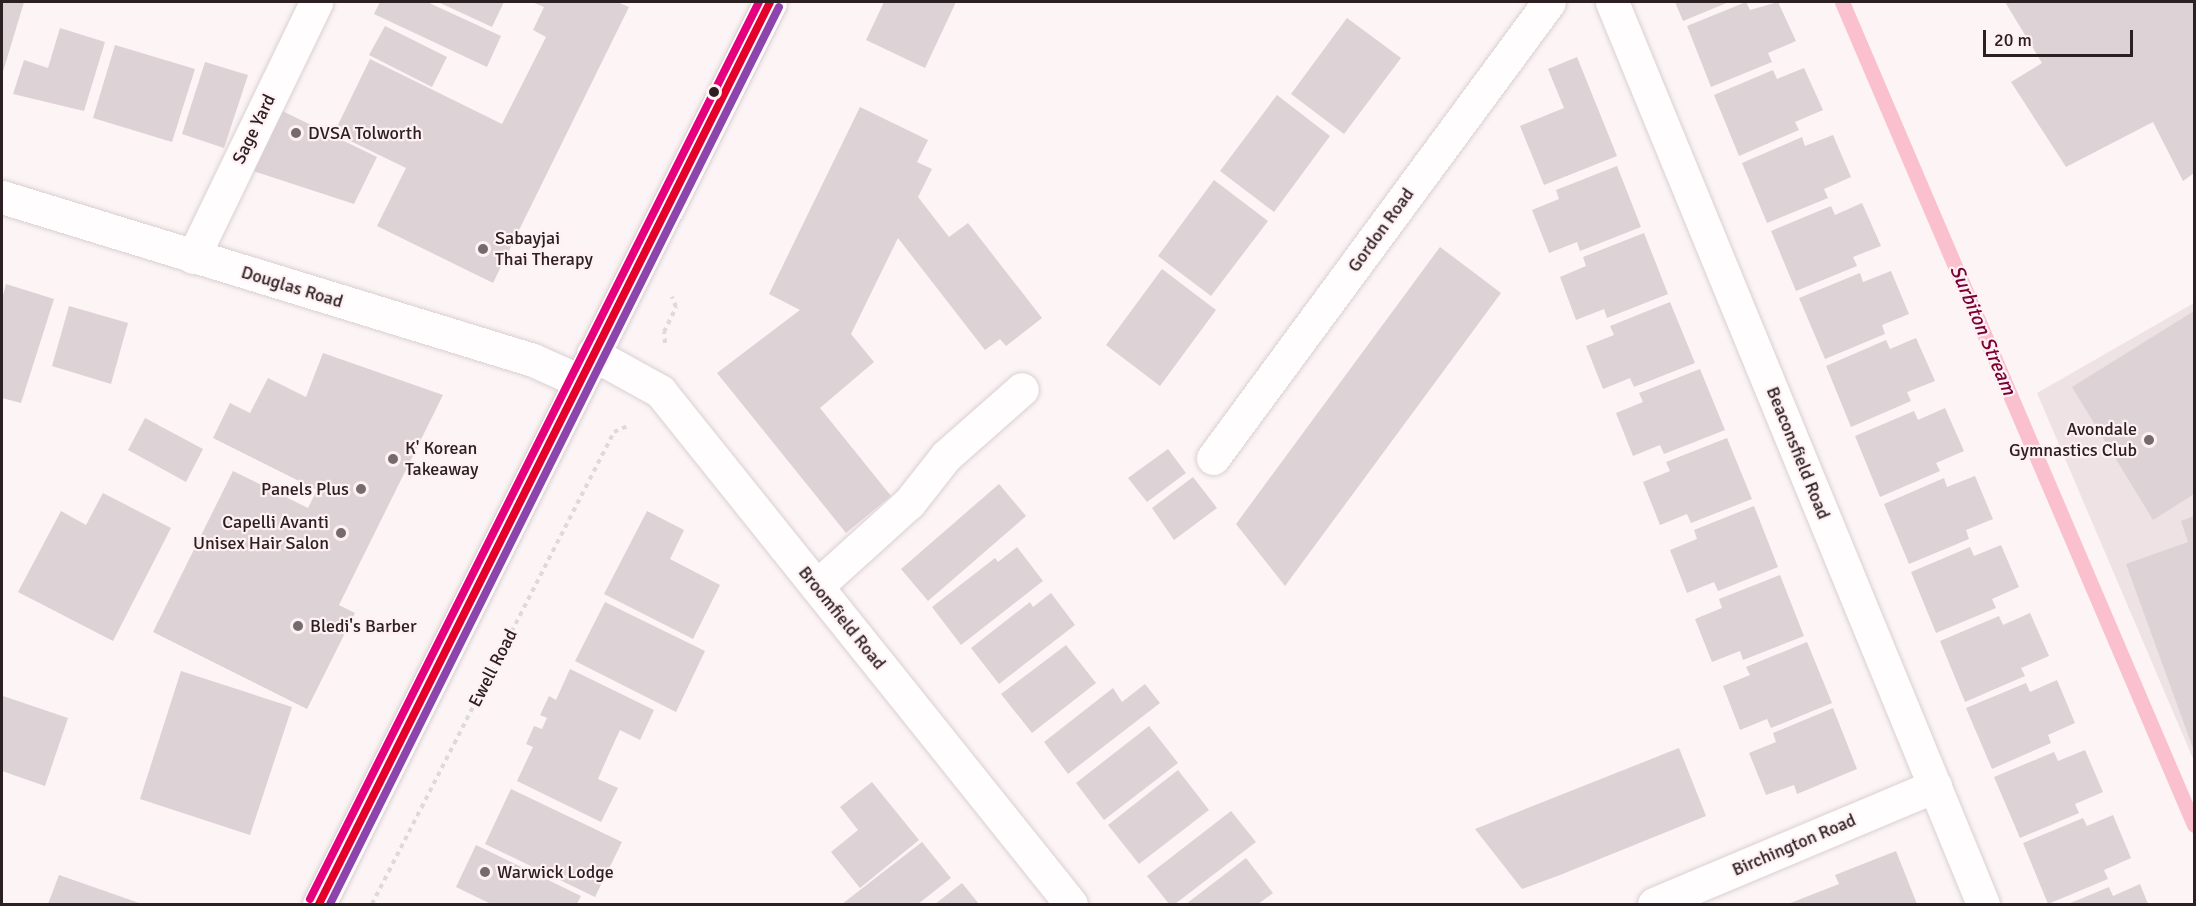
<!DOCTYPE html>
<html>
<head>
<meta charset="utf-8">
<style>
	body { margin:0 }
	#map { position:relative; width:2196px; height:906px; overflow:hidden; background:#fcf4f5; font-family:Signika,sans-serif }
	div>[style] { position:absolute }
	.built>* { inset:0; background:#efe2e4 }
	.stream>* { height:15px; margin:-7.5px; padding:0 7.5px; transform-origin:7.5px; border-radius:7.5px; background:#fac0cd }
	.building>* { inset:0; background:#ddd2d5 }
	.path>* { height:4px; margin-top:-2px; transform-origin:0; background:repeating-linear-gradient(90deg,#dcdada 0 4.5px,transparent 0 9px) }
	.roads { filter:drop-shadow(0 0 2px #dad0d2) drop-shadow(0 0 2px #dad0d2) }
	.minor>* { height:33px; margin:-16.5px; padding:0 16.5px; transform-origin:16.5px; border-radius:16.5px; background:#fffdfe }
	.major>* { height:33px; margin:-16.5px; padding:0 16.5px; transform-origin:16.5px; border-radius:16.5px; background:#fffdfe }
	.bus-1>* { height:8px; margin:-4px; padding:0 4px; transform-origin:4px; border-radius:4px; background:#e4002b }
	.bus-2>* { height:8px; margin:-4px; padding:0 4px; transform-origin:4px; border-radius:4px; background:#8e44ad }
	.bus-3>* { height:8px; margin:-4px; padding:0 4px; transform-origin:4px; border-radius:4px; background:#e5007d }
	.dots>* { width:16px; height:16px; translate:-50% -50%; box-sizing:border-box; border:3px solid #fff1f3; border-radius:50% }
	span { translate:-50% -50%; white-space:nowrap; text-align:center; line-height:1.15; -webkit-text-stroke:4.5px #fff1f3; paint-order:stroke }
	.street-label { font-size:18px; color:#2c2022 }
	.poi-label { font-size:18px; color:#2c2022 }
	.left { translate:0 -50%; text-align:left }
	.right { translate:-100% -50%; text-align:right }
	.water-label { font-size:20px; color:#7a0136; font-style:italic }
	.frame { position:absolute; inset:0; border:3px solid #2c2022; pointer-events:none }
	.scale { position:absolute; left:1983px; top:30px; width:150px; height:27px; box-sizing:border-box; border:3px solid #2c2022; border-top:0; padding-left:8px; font-size:18px; line-height:21px; white-space:nowrap; color:#2c2022; -webkit-text-stroke:4px #fff1f3; paint-order:stroke }
</style>
</head>
<body>
<div id="map">
	<div class="built">
		<div style="clip-path:polygon(2194px 303px,2194px 761px,2037px 393px)"></div>
	</div>
	<div class="stream">
		<div style="left:1842px;top:2px;width:895px;rotate:66.84deg"></div>
	</div>
	<div class="building">
		<div style="clip-path:polygon(2px 2px,24px 2px,2px 75px)"></div>
		<div style="clip-path:polygon(380px 2px,427px 2px,501px 36px,487px 67px,374px 14px)"></div>
		<div style="clip-path:polygon(438px 2px,504px 2px,492px 27px)"></div>
		<div style="clip-path:polygon(532px 2px,617px 2px,629px 7px,493px 283px,377px 226px,406px 168px,334px 133px,370px 59px,502px 124px,546px 37px,533px 30px,544px 7px)"></div>
		<div style="clip-path:polygon(884px 2px,956px 2px,925px 68px,866px 40px)"></div>
		<div style="clip-path:polygon(1675px 2px,1729px 2px,1683px 21px)"></div>
		<div style="clip-path:polygon(1746px 2px,1750px 10px,1778px 2px,1796px 41px,1768px 53px,1772px 62px,1711px 87px,1687px 26px)"></div>
		<div style="clip-path:polygon(2005px 2px,2194px 2px,2194px 173px,2183px 181px,2153px 122px,2066px 167px,2011px 82px,2042px 63px)"></div>
		<div style="clip-path:polygon(1347px 18px,1401px 58px,1344px 134px,1291px 94px)"></div>
		<div style="clip-path:polygon(385px 26px,447px 57px,432px 87px,369px 55px)"></div>
		<div style="clip-path:polygon(60px 28px,105px 42px,84px 111px,13px 94px,24px 60px,48px 68px)"></div>
		<div style="clip-path:polygon(115px 45px,195px 69px,172px 142px,93px 118px)"></div>
		<div style="clip-path:polygon(1577px 57px,1617px 156px,1544px 185px,1520px 126px,1564px 108px,1548px 69px)"></div>
		<div style="clip-path:polygon(205px 62px,248px 75px,224px 148px,182px 134px)"></div>
		<div style="clip-path:polygon(1804px 68px,1823px 110px,1795px 122px,1799px 130px,1739px 156px,1714px 95px,1773px 70px,1777px 79px)"></div>
		<div style="clip-path:polygon(1277px 95px,1330px 136px,1274px 212px,1220px 171px)"></div>
		<div style="clip-path:polygon(860px 107px,928px 140px,917px 162px,932px 169px,918px 197px,949px 237px,968px 223px,1042px 318px,1006px 346px,1000px 339px,985px 350px,898px 238px,851px 334px,874px 362px,820px 408px,891px 496px,846px 533px,717px 373px,800px 310px,769px 294px)"></div>
		<div style="clip-path:polygon(276px 108px,377px 157px,354px 204px,247px 169px)"></div>
		<div style="clip-path:polygon(1833px 135px,1851px 177px,1824px 189px,1828px 198px,1767px 223px,1742px 163px,1802px 137px,1805px 146px)"></div>
		<div style="clip-path:polygon(1617px 166px,1641px 227px,1580px 251px,1577px 242px,1549px 253px,1532px 210px,1559px 199px,1556px 190px)"></div>
		<div style="clip-path:polygon(1214px 180px,1268px 221px,1211px 296px,1158px 256px)"></div>
		<div style="clip-path:polygon(1862px 203px,1881px 246px,1853px 257px,1857px 266px,1796px 291px,1771px 231px,1831px 206px,1835px 215px)"></div>
		<div style="clip-path:polygon(1644px 233px,1668px 294px,1607px 318px,1604px 309px,1576px 320px,1560px 277px,1586px 266px,1583px 257px)"></div>
		<div style="clip-path:polygon(1440px 247px,1501px 293px,1285px 586px,1236px 524px)"></div>
		<div style="clip-path:polygon(1162px 269px,1216px 310px,1160px 386px,1106px 345px)"></div>
		<div style="clip-path:polygon(1891px 271px,1909px 314px,1882px 325px,1885px 334px,1825px 359px,1799px 298px,1860px 273px,1863px 282px)"></div>
		<div style="clip-path:polygon(6px 284px,54px 299px,21px 403px,2px 398px,2px 299px)"></div>
		<div style="clip-path:polygon(1670px 302px,1695px 363px,1634px 387px,1630px 378px,1603px 389px,1586px 346px,1614px 335px,1610px 326px)"></div>
		<div style="clip-path:polygon(69px 306px,128px 323px,111px 384px,52px 366px)"></div>
		<div style="clip-path:polygon(2194px 311px,2194px 494px,2153px 520px,2072px 387px)"></div>
		<div style="clip-path:polygon(1916px 338px,1935px 381px,1907px 392px,1911px 401px,1851px 427px,1826px 366px,1886px 340px,1890px 349px)"></div>
		<div style="clip-path:polygon(323px 353px,443px 395px,339px 605px,355px 613px,307px 709px,153px 632px,233px 471px,308px 508px,317px 490px,213px 438px,230px 403px,250px 413px,268px 378px,306px 397px)"></div>
		<div style="clip-path:polygon(1700px 369px,1725px 430px,1664px 454px,1660px 445px,1633px 456px,1616px 413px,1643px 402px,1639px 393px)"></div>
		<div style="clip-path:polygon(1945px 408px,1964px 451px,1936px 463px,1940px 471px,1880px 497px,1855px 436px,1914px 411px,1918px 420px)"></div>
		<div style="clip-path:polygon(145px 418px,203px 449px,186px 482px,128px 450px)"></div>
		<div style="clip-path:polygon(1727px 438px,1752px 499px,1691px 523px,1687px 514px,1660px 525px,1643px 482px,1670px 471px,1666px 462px)"></div>
		<div style="clip-path:polygon(1168px 449px,1186px 473px,1147px 502px,1128px 478px)"></div>
		<div style="clip-path:polygon(1975px 476px,1993px 519px,1966px 530px,1969px 539px,1909px 564px,1884px 504px,1944px 478px,1947px 487px)"></div>
		<div style="clip-path:polygon(1193px 477px,1217px 508px,1174px 540px,1152px 508px)"></div>
		<div style="clip-path:polygon(999px 484px,1026px 516px,928px 601px,901px 569px)"></div>
		<div style="clip-path:polygon(103px 493px,171px 528px,113px 641px,18px 592px,61px 511px,86px 525px)"></div>
		<div style="clip-path:polygon(1754px 506px,1778px 567px,1718px 591px,1714px 582px,1687px 593px,1670px 550px,1697px 539px,1694px 530px)"></div>
		<div style="clip-path:polygon(647px 511px,684px 530px,670px 559px,720px 585px,693px 639px,604px 594px)"></div>
		<div style="clip-path:polygon(2194px 516px,2194px 751px,2126px 564px,2188px 542px,2181px 521px)"></div>
		<div style="clip-path:polygon(2001px 545px,2019px 587px,1992px 599px,1996px 608px,1936px 633px,1911px 572px,1970px 547px,1974px 556px)"></div>
		<div style="clip-path:polygon(1017px 547px,1043px 581px,961px 645px,932px 607px,995px 558px,998px 562px)"></div>
		<div style="clip-path:polygon(1780px 575px,1804px 636px,1743px 660px,1740px 651px,1712px 662px,1695px 619px,1722px 608px,1719px 599px)"></div>
		<div style="clip-path:polygon(1051px 593px,1075px 625px,999px 684px,971px 648px,1030px 602px,1033px 607px)"></div>
		<div style="clip-path:polygon(605px 602px,705px 651px,676px 712px,575px 661px)"></div>
		<div style="clip-path:polygon(2030px 613px,2049px 656px,2021px 668px,2025px 676px,1965px 702px,1940px 641px,1999px 616px,2003px 625px)"></div>
		<div style="clip-path:polygon(1807px 642px,1832px 703px,1771px 728px,1767px 719px,1740px 730px,1723px 686px,1750px 675px,1746px 667px)"></div>
		<div style="clip-path:polygon(1066px 645px,1096px 683px,1032px 733px,1001px 694px)"></div>
		<div style="clip-path:polygon(570px 669px,654px 710px,640px 740px,620px 730px,608px 756px,598px 779px,618px 788px,601px 822px,517px 781px,533px 747px,526px 744px,534px 726px,542px 729px,547px 718px,540px 715px,549px 696px,556px 700px)"></div>
		<div style="clip-path:polygon(181px 671px,292px 707px,250px 835px,140px 799px)"></div>
		<div style="clip-path:polygon(2057px 680px,2075px 723px,2048px 735px,2051px 743px,1992px 769px,1966px 708px,2026px 683px,2030px 692px)"></div>
		<div style="clip-path:polygon(1145px 684px,1160px 703px,1068px 774px,1044px 742px,1113px 688px,1122px 702px)"></div>
		<div style="clip-path:polygon(3px 696px,68px 718px,45px 786px,2px 771px)"></div>
		<div style="clip-path:polygon(1833px 708px,1857px 769px,1797px 794px,1794px 785px,1766px 795px,1749px 753px,1776px 742px,1773px 733px)"></div>
		<div style="clip-path:polygon(1149px 726px,1178px 763px,1104px 820px,1076px 783px)"></div>
		<div style="clip-path:polygon(1679px 748px,1706px 816px,1560px 875px,1522px 889px,1475px 829px)"></div>
		<div style="clip-path:polygon(2085px 750px,2103px 792px,2075px 804px,2079px 813px,2020px 838px,1994px 777px,2054px 752px,2058px 761px)"></div>
		<div style="clip-path:polygon(1178px 770px,1209px 810px,1139px 864px,1108px 825px)"></div>
		<div style="clip-path:polygon(872px 782px,919px 840px,860px 888px,831px 852px,858px 830px,840px 807px)"></div>
		<div style="clip-path:polygon(511px 789px,622px 842px,595px 897px,485px 844px)"></div>
		<div style="clip-path:polygon(1231px 811px,1256px 842px,1175px 904px,1169px 904px,1147px 876px)"></div>
		<div style="clip-path:polygon(2113px 815px,2131px 858px,2104px 870px,2108px 879px,2048px 904px,2023px 843px,2083px 818px,2087px 826px)"></div>
		<div style="clip-path:polygon(922px 842px,951px 878px,918px 904px,842px 904px)"></div>
		<div style="clip-path:polygon(476px 845px,581px 896px,577px 904px,491px 904px,456px 887px)"></div>
		<div style="clip-path:polygon(1896px 851px,1917px 904px,1788px 904px,1839px 884px,1835px 875px)"></div>
		<div style="clip-path:polygon(1246px 858px,1273px 893px,1258px 904px,1186px 904px)"></div>
		<div style="clip-path:polygon(59px 875px,142px 904px,48px 904px)"></div>
		<div style="clip-path:polygon(962px 883px,979px 904px,935px 904px)"></div>
		<div style="clip-path:polygon(2140px 884px,2148px 904px,2068px 904px,2109px 887px,2113px 896px)"></div>
	</div>
	<div class="path">
		<div style="left:665px;top:343px;width:11px;rotate:-95deg"></div>
		<div style="left:664px;top:332px;width:28px;rotate:-64deg"></div>
		<div style="left:676px;top:307px;width:11px;rotate:-112deg"></div>
		<div style="left:372px;top:904px;width:530px;rotate:-62.86deg"></div>
		<div style="left:614px;top:432px;width:17px;rotate:-24deg"></div>
	</div>
	<div class="roads">
		<div class="minor">
			<div style="left:1612px;top:2px;width:975px;rotate:67.64deg"></div>
			<div style="left:2px;top:197px;width:555px;rotate:17.06deg"></div>
			<div style="left:533px;top:360px;width:51px;rotate:24.1deg"></div>
			<div style="left:193px;top:257px;width:283px;rotate:-64.2deg"></div>
			<div style="left:593px;top:354px;width:77px;rotate:28.9deg"></div>
			<div style="left:660px;top:391px;width:657px;rotate:51.3deg"></div>
			<div style="left:1213px;top:458px;width:566px;rotate:-53.62deg"></div>
			<div style="left:817px;top:586px;width:124px;rotate:-42.1deg"></div>
			<div style="left:909px;top:503px;width:60px;rotate:-51.8deg"></div>
			<div style="left:946px;top:456px;width:101px;rotate:-41.4deg"></div>
			<div style="left:1654px;top:904px;width:305px;rotate:-22.8deg"></div>
		</div>
		<div class="major">
			<div style="left:319px;top:904px;width:1008px;rotate:-63.43deg"></div>
		</div>
	</div>
	<div class="bus-1">
		<div style="left:319px;top:904px;width:1008px;rotate:-63.43deg"></div>
	</div>
	<div class="bus-2">
		<div style="left:330px;top:904px;width:1003px;rotate:-63.41deg"></div>
	</div>
	<div class="bus-3">
		<div style="left:310px;top:899px;width:1003px;rotate:-63.41deg"></div>
	</div>
	<div class="dots">
		<div style="left:714px;top:92px;background:#2c2022"></div>
		<div style="left:296px;top:133px;background:#756a6c"></div>
		<div style="left:483px;top:249px;background:#756a6c"></div>
		<div style="left:2149px;top:440px;background:#756a6c"></div>
		<div style="left:393px;top:459px;background:#756a6c"></div>
		<div style="left:361px;top:489px;background:#756a6c"></div>
		<div style="left:341px;top:533px;background:#756a6c"></div>
		<div style="left:298px;top:626px;background:#756a6c"></div>
		<div style="left:485px;top:872px;background:#756a6c"></div>
	</div>
	<div class="street-label">
		<span style="left:254px;top:129px;rotate:-64deg">Sage Yard</span>
		<span style="left:1381px;top:230px;rotate:-54deg">Gordon Road</span>
		<span style="left:292px;top:287px;rotate:17deg">Douglas Road</span>
		<span style="left:1798px;top:453px;rotate:68deg">Beaconsfield Road</span>
		<span style="left:842px;top:618px;rotate:51deg">Broomfield Road</span>
		<span style="left:493px;top:668px;rotate:-63deg">Ewell Road</span>
		<span style="left:1794px;top:845px;rotate:-23deg">Birchington Road</span>
	</div>
	<div class="poi-label">
		<span class="left" style="left:308px;top:133px">DVSA Tolworth</span>
		<span class="left" style="left:495px;top:249px">Sabayjai<br>Thai Therapy</span>
		<span class="right" style="left:2137px;top:440px">Avondale<br>Gymnastics Club</span>
		<span class="left" style="left:405px;top:459px">K' Korean<br>Takeaway</span>
		<span class="right" style="left:349px;top:489px">Panels Plus</span>
		<span class="right" style="left:329px;top:533px">Capelli Avanti<br>Unisex Hair Salon</span>
		<span class="left" style="left:310px;top:626px">Bledi's Barber</span>
		<span class="left" style="left:497px;top:872px">Warwick Lodge</span>
	</div>
	<div class="water-label">
		<span style="left:1983px;top:330px;rotate:67deg">Surbiton Stream</span>
	</div>
	<div class="frame"></div>
	<div class="scale">20 m</div>
</div>
</body>
</html>
